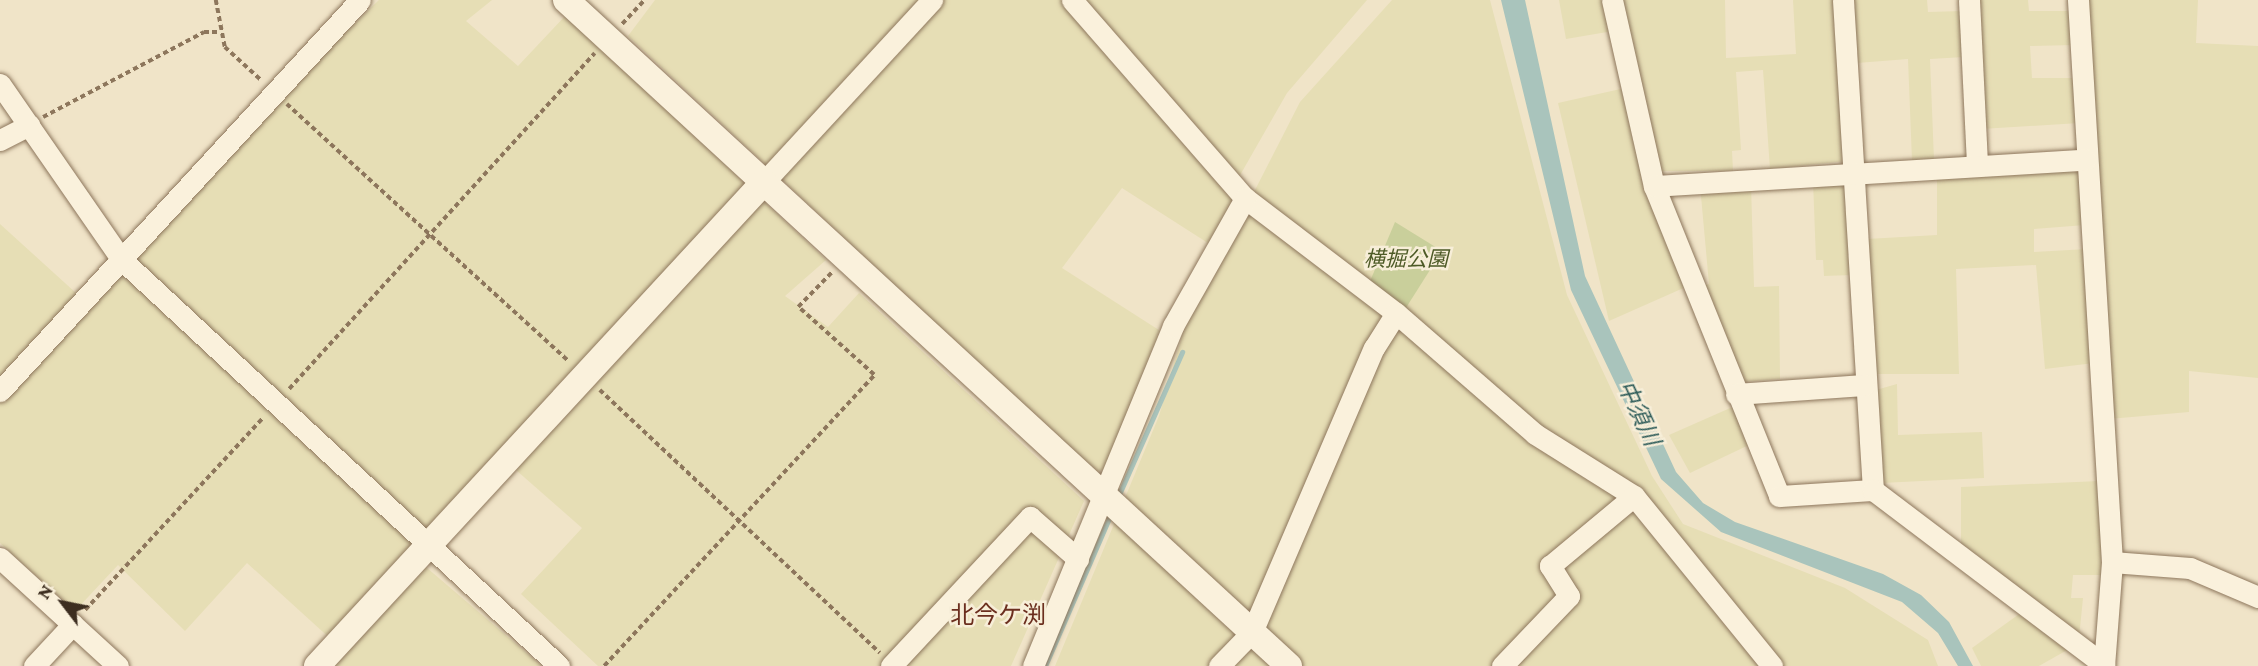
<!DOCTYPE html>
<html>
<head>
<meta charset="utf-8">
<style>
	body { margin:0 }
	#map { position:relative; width:2258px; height:666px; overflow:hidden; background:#f0e4c8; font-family:"Crimson Pro","Noto Sans JP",serif }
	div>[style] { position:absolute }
	.farmland>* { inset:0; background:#e6deb5 }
	.green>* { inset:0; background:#c9cf9b }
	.water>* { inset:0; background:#a9c4bc }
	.stream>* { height:5px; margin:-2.5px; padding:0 2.5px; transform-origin:2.5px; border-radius:2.5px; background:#a9c4bc }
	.path>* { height:3.5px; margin-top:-1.75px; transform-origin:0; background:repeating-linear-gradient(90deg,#8d765c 0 5px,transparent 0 8.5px) }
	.roads { filter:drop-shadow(0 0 2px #8d765c) drop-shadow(0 0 2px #8d765c) }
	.minor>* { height:21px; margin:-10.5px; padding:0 10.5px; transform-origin:10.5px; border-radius:10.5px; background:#faf1dc }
	.tertiary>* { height:26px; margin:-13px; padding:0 13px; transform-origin:13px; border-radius:13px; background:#faf1dc }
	span { translate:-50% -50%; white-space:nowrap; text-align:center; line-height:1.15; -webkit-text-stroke:5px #f7eed8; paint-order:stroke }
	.park-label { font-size:21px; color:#4d5a26; font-style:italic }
	.water-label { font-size:23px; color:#2f5d5a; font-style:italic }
	.quarter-label { font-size:24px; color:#6b2e1e }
	.north { position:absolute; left:28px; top:568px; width:70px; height:70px; -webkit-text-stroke:5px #f7eed8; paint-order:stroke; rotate:302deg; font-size:19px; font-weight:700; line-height:28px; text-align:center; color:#3d2e20 }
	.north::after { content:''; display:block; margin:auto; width:24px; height:32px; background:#3d2e20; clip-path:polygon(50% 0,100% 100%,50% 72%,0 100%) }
</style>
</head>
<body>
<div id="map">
	<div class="farmland">
		<div style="clip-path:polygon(379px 0,492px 0,466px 21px,518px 66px,566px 15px,826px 260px,785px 296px,828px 327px,859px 293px,1084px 501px,1011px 666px,598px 666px,521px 594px,582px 528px,499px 455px,413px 556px,542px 666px,312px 666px,334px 642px,247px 563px,185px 631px,118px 565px,75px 611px,0 543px,0 224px,76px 293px)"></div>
		<div style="clip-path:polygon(655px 0,1367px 0,1287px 93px,1231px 191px,1237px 202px,1211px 245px,1122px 188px,1062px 268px,1162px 332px,1107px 469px,1095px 472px,628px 36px)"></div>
		<div style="clip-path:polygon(1392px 0,1490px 0,1567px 295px,1652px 476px,1683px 524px,1845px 588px,1928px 640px,1938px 666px,1055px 666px,1159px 416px,1184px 329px,1300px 102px)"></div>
		<div style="clip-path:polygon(1559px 0,1606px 0,1613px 31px,1566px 39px)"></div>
		<div style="clip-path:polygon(1621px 0,1725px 0,1726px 58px,1796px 54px,1793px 0,1837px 0,1846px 161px,1770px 169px,1763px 70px,1736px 72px,1741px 150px,1732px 151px,1733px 171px,1661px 171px)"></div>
		<div style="clip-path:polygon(1854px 0,1927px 0,1928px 12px,1962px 11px,1964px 57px,1930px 59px,1934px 160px,1912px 161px,1908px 59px,1857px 63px)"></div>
		<div style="clip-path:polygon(1973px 0,2028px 0,2029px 11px,2072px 11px,2074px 45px,2030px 46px,2032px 78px,2077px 78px,2079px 123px,1981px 129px)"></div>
		<div style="clip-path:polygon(2086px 0,2198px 0,2196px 43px,2258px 46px,2258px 378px,2189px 371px,2189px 412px,2109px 419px)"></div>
		<div style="clip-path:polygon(1625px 88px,1688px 286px,1609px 321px,1558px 103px)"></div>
		<div style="clip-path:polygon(2084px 170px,2085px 225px,2034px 229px,2034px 252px,2087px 249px,2094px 363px,2045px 369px,2036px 265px,1956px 269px,1959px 374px,1872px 374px,1867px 239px,1937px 235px,1937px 174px)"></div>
		<div style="clip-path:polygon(1813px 181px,1848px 184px,1851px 275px,1824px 276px,1823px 260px,1816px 260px)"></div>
		<div style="clip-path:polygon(1700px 185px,1751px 185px,1754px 287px,1779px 286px,1780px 379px,1744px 382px,1702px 286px,1709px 284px)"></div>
		<div style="clip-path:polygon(1897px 384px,1898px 435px,1982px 432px,1984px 478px,1881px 483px,1876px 390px)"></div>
		<div style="clip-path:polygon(1737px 405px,1751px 444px,1690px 473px,1669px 435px)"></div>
		<div style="clip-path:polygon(2099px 481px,2102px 575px,2073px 575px,2071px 598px,2083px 598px,2079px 638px,1961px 549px,1961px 487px)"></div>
		<div style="clip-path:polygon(2022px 612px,2069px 649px,2039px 666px,1981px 666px,1972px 648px)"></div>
	</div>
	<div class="green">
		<div style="clip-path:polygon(1395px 222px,1442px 251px,1404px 311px,1368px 286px)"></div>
	</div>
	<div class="water">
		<div style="clip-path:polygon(1501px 0,1525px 0,1585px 276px,1676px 472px,1703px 503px,1735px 522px,1883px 574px,1921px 595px,1949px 622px,1973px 666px,1958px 666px,1938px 633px,1902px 602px,1721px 532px,1661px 479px,1571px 290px)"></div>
	</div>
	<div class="stream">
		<div style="left:1117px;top:499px;width:161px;rotate:-66.1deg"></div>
		<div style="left:1045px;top:666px;width:169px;rotate:-66.6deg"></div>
	</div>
	<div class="path">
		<div style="left:216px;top:0;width:48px;rotate:79.2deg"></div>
		<div style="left:225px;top:47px;width:49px;rotate:42.5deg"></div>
		<div style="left:622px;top:24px;width:33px;rotate:-47deg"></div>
		<div style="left:287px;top:104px;width:381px;rotate:42.4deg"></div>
		<div style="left:43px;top:117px;width:182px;rotate:-27.8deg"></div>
		<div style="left:204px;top:32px;width:16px"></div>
		<div style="left:289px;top:389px;width:454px;rotate:-47.7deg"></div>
		<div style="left:600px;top:390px;width:384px;rotate:43.2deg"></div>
		<div style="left:85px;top:610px;width:262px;rotate:-47.2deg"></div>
		<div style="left:604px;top:666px;width:397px;rotate:-47.1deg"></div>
		<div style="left:874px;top:375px;width:102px;rotate:-138.2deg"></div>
		<div style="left:798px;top:307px;width:49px;rotate:-45.8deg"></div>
	</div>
	<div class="roads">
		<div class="minor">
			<div style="left:1072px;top:0;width:263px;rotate:48.9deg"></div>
			<div style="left:1245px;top:198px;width:190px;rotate:37.3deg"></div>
			<div style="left:1396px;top:313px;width:184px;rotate:41deg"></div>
			<div style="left:1535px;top:434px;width:117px;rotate:32.1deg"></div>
			<div style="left:1634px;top:496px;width:219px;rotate:50.9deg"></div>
			<div style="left:1612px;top:0;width:191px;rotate:77.3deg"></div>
			<div style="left:1654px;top:186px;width:334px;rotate:68deg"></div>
			<div style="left:1779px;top:496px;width:94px;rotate:-3.7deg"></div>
			<div style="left:1843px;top:0;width:491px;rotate:86.5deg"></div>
			<div style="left:1873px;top:490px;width:290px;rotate:37.1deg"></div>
			<div style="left:1969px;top:0;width:165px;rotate:87.2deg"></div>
			<div style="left:2078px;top:0;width:563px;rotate:86.54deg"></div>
			<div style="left:2112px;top:562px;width:104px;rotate:94.4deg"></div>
			<div style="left:0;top:84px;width:213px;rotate:55.3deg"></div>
			<div style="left:121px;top:259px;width:598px;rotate:42.9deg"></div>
			<div style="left:0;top:140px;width:33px;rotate:-27deg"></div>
			<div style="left:764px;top:182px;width:248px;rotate:-47.3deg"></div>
			<div style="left:1654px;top:186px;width:432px;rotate:-3.5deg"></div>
			<div style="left:0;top:391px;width:531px;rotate:-47.36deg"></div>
			<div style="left:1736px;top:394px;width:128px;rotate:-4deg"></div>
			<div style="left:0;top:558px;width:160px;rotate:42.5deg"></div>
			<div style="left:2112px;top:562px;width:78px;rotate:4.4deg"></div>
			<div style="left:2190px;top:568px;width:74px;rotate:23.1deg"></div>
			<div style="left:34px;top:666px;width:57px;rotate:-47.1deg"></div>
			<div style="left:891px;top:666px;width:204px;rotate:-47deg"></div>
			<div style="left:1030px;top:517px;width:64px;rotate:41.2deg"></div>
			<div style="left:1033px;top:666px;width:368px;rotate:-67.6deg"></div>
			<div style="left:1173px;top:326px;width:147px;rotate:-60.6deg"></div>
			<div style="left:1219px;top:666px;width:47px;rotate:-45.9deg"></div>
			<div style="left:1252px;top:632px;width:309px;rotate:-66.8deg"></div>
			<div style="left:1374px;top:348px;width:41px;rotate:-57.8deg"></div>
			<div style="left:1502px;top:666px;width:97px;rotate:-46.3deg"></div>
			<div style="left:1569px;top:596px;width:36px;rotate:-122deg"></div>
			<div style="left:1550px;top:566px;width:109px;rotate:-39.8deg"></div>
		</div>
		<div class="tertiary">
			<div style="left:566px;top:0;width:983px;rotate:42.65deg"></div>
			<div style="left:317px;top:666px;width:659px;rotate:-47.28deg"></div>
		</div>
	</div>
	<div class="park-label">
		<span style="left:1406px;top:259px">横掘公園</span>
	</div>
	<div class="water-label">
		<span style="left:1639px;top:413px;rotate:65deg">中須川</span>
	</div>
	<div class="quarter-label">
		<span style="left:998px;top:615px">北今ケ渕</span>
	</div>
	<div class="north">N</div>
</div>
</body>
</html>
